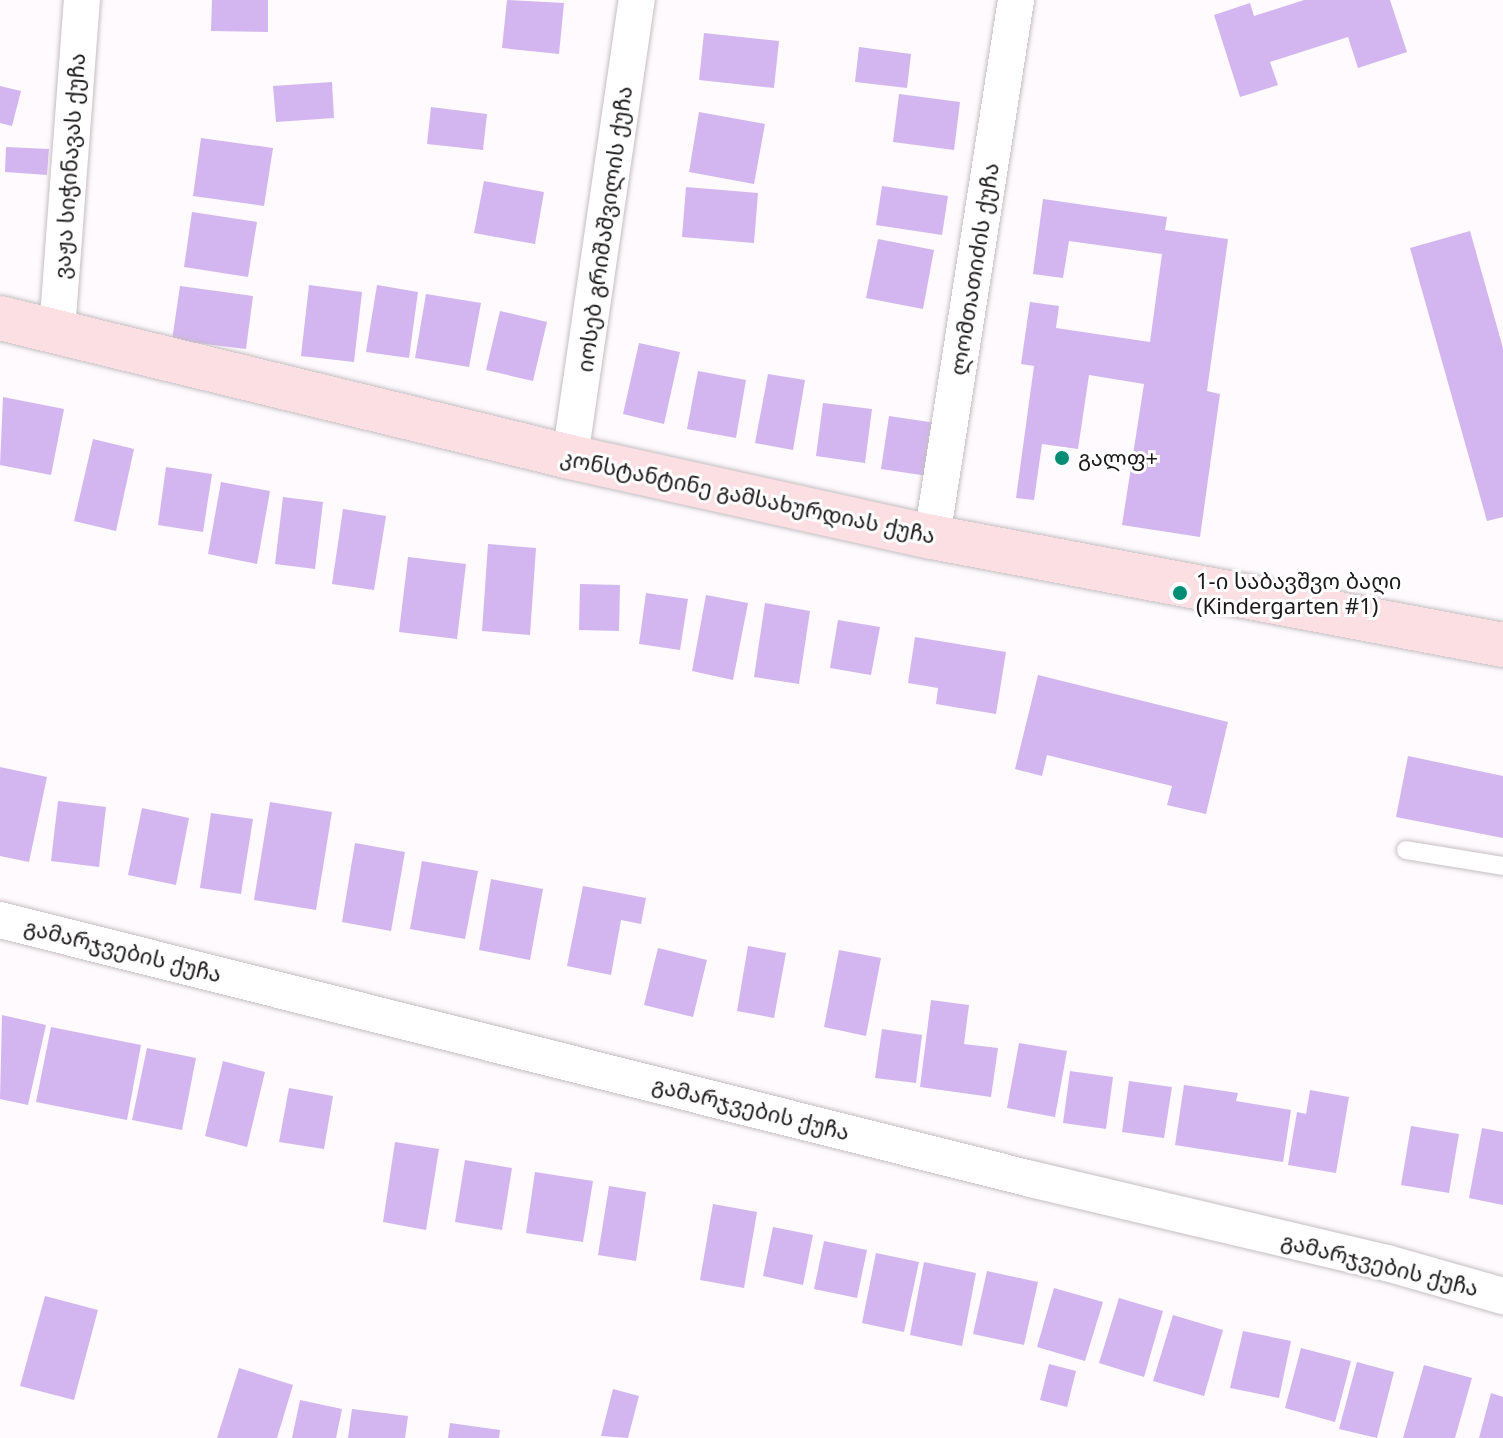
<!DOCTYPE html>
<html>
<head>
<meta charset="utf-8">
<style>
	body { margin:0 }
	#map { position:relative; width:1503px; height:1438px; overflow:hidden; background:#fefafd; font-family:Georgia,"Noto Sans Georgian",serif }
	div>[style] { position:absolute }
	.building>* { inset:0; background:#d3b6ef }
	.roads { filter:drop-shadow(0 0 2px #c5bec2) drop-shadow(0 0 2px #c5bec2) }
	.lane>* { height:18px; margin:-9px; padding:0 9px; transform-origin:9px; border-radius:9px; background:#fff }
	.street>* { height:36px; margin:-18px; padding:0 18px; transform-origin:18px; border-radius:18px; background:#fff }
	.secondary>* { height:44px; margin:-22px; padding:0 22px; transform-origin:22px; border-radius:22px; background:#fcdfe2 }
	.dots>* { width:22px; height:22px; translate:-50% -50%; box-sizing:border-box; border:4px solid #fff; border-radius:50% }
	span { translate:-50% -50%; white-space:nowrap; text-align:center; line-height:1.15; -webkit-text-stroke:6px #fff; paint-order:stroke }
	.street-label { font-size:22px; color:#1c191b }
	.poi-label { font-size:22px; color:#1c191b }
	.left { translate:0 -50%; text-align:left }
</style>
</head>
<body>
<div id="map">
	<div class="building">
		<div style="clip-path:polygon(212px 0,268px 0,268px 32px,211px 31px)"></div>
		<div style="clip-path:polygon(507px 0,564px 3px,559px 54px,502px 48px)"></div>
		<div style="clip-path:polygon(1304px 0,1390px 0,1407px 52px,1358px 68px,1348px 37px,1270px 62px,1278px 85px,1240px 97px,1214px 15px,1250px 3px,1254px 16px)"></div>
		<div style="clip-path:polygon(704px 33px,779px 41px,774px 88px,699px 80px)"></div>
		<div style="clip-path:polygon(859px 47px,911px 54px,907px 88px,855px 82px)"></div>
		<div style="clip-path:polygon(332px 82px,334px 118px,276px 122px,273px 86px)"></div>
		<div style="clip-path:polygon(0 86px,21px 91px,12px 126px,0 123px)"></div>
		<div style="clip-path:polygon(899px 94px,960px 102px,954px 150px,893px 142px)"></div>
		<div style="clip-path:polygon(431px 107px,487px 114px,483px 150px,427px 144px)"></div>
		<div style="clip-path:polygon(699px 112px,765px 124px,754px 184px,689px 172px)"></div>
		<div style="clip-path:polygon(201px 138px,273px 148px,264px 206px,193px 196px)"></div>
		<div style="clip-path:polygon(6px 147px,49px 149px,47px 175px,5px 172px)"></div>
		<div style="clip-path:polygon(484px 181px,544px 192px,535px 244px,474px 233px)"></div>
		<div style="clip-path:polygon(882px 186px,948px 196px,942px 235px,876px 225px)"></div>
		<div style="clip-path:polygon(686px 187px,758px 193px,754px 243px,682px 237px)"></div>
		<div style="clip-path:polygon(1043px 199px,1167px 217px,1165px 230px,1228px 239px,1207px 391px,1220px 394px,1200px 537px,1122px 525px,1144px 384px,1089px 375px,1078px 449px,1042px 444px,1034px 500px,1016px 498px,1034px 366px,1021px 364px,1030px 302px,1059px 306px,1056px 328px,1150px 342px,1162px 254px,1069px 241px,1063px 278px,1033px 274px)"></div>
		<div style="clip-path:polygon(192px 212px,257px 222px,248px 277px,184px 267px)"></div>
		<div style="clip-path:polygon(1470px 231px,1503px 348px,1503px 517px,1487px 521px,1410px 248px)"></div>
		<div style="clip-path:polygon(878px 239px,934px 250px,923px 309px,866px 298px)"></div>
		<div style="clip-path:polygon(309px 285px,362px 292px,354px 362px,301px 356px)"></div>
		<div style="clip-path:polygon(377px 285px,418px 292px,409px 358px,366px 352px)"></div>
		<div style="clip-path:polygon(180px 286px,253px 296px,246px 349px,172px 340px)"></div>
		<div style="clip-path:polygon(426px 294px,481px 303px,469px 367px,415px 358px)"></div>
		<div style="clip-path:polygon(500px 311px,547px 322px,533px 381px,486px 370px)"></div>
		<div style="clip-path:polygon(639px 343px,680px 352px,664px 424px,623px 414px)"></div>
		<div style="clip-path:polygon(698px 371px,746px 380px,736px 438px,687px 429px)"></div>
		<div style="clip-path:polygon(768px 374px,805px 380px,793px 450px,755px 443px)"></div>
		<div style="clip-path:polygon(3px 397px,64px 409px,51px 475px,0 465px)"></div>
		<div style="clip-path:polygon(823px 403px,872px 409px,865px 463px,816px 456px)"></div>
		<div style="clip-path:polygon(889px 416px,936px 423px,928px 476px,881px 469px)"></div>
		<div style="clip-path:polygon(93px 439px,134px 449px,116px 531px,74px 521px)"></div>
		<div style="clip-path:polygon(166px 467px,212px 474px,203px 532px,158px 525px)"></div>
		<div style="clip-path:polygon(221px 482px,270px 491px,257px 564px,208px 554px)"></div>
		<div style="clip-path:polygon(283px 497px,323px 502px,315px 569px,275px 564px)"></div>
		<div style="clip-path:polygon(343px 509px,386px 516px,374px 590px,332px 584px)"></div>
		<div style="clip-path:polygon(488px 544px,536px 548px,530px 635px,482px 631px)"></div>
		<div style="clip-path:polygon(408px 557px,466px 564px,457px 639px,399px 632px)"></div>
		<div style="clip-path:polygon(580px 584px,620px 585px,619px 631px,579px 630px)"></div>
		<div style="clip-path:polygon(646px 593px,688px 599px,680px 650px,639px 644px)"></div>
		<div style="clip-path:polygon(706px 595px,748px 603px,733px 680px,692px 671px)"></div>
		<div style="clip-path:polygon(765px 603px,810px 611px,799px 684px,754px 677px)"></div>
		<div style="clip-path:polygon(838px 620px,880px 627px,871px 675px,830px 668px)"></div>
		<div style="clip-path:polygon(915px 637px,1006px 652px,996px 714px,936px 704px,938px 688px,908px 683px)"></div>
		<div style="clip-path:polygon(1038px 675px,1228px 722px,1206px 814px,1167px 805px,1172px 786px,1047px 755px,1042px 776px,1015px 769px)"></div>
		<div style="clip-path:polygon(1408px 756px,1503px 776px,1503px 838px,1396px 817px)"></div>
		<div style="clip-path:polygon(0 767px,47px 777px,29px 862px,0 856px)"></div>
		<div style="clip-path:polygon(58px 801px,106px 807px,99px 867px,51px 861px)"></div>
		<div style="clip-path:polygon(270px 802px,332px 812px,316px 910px,254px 900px)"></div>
		<div style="clip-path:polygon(142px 808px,189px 818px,176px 885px,128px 875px)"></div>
		<div style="clip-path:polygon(211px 813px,253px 819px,241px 894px,200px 888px)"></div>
		<div style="clip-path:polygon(355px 843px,405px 852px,391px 931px,342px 922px)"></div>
		<div style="clip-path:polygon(422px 861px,478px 871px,465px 939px,410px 929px)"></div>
		<div style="clip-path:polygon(491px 879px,543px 889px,530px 960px,479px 950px)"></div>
		<div style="clip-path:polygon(583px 886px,646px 898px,641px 924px,621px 920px,611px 975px,567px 966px)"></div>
		<div style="clip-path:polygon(748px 946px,786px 953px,774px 1018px,737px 1011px)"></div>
		<div style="clip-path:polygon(658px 948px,707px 960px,693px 1017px,644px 1005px)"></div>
		<div style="clip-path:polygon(839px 950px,881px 958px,866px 1036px,824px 1027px)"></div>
		<div style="clip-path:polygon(931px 1000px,969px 1005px,964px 1044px,998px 1048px,991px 1097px,920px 1087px)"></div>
		<div style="clip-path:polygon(2px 1015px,46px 1025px,28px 1105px,0 1099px)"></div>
		<div style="clip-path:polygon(51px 1027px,141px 1045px,127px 1120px,36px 1102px)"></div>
		<div style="clip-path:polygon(882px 1029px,922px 1035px,916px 1083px,875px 1078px)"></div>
		<div style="clip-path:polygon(1019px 1043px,1067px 1051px,1055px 1117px,1007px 1108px)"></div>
		<div style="clip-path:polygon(147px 1048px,196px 1058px,182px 1130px,132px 1120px)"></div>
		<div style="clip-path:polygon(223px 1061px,265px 1072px,247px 1147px,205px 1136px)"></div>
		<div style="clip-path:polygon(1070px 1071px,1113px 1077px,1106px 1129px,1063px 1123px)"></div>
		<div style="clip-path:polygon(1129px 1081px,1172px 1087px,1164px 1138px,1122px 1132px)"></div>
		<div style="clip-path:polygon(1184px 1085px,1238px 1093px,1236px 1101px,1291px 1110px,1283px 1162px,1175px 1145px)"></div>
		<div style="clip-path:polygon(289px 1088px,333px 1096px,324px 1149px,279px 1142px)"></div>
		<div style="clip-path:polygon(1310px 1090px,1349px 1097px,1336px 1173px,1288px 1165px,1297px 1112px,1306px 1114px)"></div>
		<div style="clip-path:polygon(1411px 1126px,1459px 1134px,1449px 1193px,1401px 1185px)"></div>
		<div style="clip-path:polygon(1482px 1128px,1503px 1132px,1503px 1205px,1469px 1198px)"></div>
		<div style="clip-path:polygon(395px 1142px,439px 1149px,426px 1230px,383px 1222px)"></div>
		<div style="clip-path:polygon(465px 1160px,512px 1168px,502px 1230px,455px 1222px)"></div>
		<div style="clip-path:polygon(535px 1172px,593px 1181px,583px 1242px,526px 1233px)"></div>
		<div style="clip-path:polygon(609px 1186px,646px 1192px,636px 1261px,598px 1255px)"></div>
		<div style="clip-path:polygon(713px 1204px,757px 1212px,744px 1288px,700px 1280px)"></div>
		<div style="clip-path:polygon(773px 1227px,813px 1235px,803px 1285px,763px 1276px)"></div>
		<div style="clip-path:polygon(824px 1241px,867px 1250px,857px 1298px,814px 1289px)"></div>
		<div style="clip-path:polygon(876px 1253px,919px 1262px,904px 1332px,862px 1323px)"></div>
		<div style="clip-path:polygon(924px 1262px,976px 1273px,962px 1346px,910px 1335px)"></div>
		<div style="clip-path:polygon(987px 1271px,1038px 1282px,1024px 1345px,973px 1334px)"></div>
		<div style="clip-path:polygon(1054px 1288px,1103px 1302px,1085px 1361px,1037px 1347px)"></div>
		<div style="clip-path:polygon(45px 1296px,98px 1310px,74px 1400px,20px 1386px)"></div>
		<div style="clip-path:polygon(1119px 1298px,1163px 1311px,1144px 1377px,1099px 1363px)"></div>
		<div style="clip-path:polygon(1173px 1315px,1223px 1330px,1204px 1396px,1153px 1381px)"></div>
		<div style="clip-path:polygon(1243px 1331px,1291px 1341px,1279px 1398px,1230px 1388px)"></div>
		<div style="clip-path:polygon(1301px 1348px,1351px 1361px,1335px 1422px,1285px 1408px)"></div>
		<div style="clip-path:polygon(1357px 1362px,1394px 1372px,1377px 1438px,1339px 1429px)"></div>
		<div style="clip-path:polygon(1049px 1364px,1076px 1371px,1067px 1407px,1040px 1400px)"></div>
		<div style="clip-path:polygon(1424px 1365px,1472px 1378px,1455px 1438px,1403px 1438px)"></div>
		<div style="clip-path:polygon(239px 1368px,293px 1385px,277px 1438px,217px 1438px)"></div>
		<div style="clip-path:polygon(613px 1389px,639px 1396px,628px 1438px,601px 1436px)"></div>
		<div style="clip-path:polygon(1491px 1393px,1503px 1397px,1503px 1438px,1479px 1438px)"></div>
		<div style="clip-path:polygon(300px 1400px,342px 1409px,336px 1438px,292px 1438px)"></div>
		<div style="clip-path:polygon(352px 1409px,408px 1416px,405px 1438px,348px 1438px)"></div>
		<div style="clip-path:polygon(450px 1423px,500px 1430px,499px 1438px,448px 1438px)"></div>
	</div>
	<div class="roads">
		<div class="lane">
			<div style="left:1406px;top:850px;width:98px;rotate:9.4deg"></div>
		</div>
		<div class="street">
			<div style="left:57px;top:331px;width:332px;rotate:-85.7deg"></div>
			<div style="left:570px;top:457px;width:462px;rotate:-81.7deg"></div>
			<div style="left:932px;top:537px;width:544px;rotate:-81.11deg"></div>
			<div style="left:0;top:920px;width:1063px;rotate:14.1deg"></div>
			<div style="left:1031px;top:1179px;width:366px;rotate:13.3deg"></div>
			<div style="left:1387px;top:1263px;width:121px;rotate:15.9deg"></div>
		</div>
		<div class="secondary">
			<div style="left:0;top:318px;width:587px;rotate:13.7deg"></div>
			<div style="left:570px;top:457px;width:371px;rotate:12.5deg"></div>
			<div style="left:932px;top:537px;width:581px;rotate:10.71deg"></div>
		</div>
	</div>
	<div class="dots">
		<div style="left:1062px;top:458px;background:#048d75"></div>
		<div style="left:1180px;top:593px;background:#048d75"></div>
	</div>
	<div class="street-label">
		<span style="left:69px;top:166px;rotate:-86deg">ვაჟა სიჭინავას ქუჩა</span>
		<span style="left:604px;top:229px;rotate:-82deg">იოსებ გრიშაშვილის ქუჩა</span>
		<span style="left:974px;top:269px;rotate:-81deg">ლომთათიძის ქუჩა</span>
		<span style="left:748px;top:496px;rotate:12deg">კონსტანტინე გამსახურდიას ქუჩა</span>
		<span style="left:123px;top:950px;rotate:14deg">გამარჯვების ქუჩა</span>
		<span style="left:751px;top:1108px;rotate:14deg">გამარჯვების ქუჩა</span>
		<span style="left:1380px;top:1264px;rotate:14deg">გამარჯვების ქუჩა</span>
	</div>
	<div class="poi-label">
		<span class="left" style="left:1078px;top:458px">გალფ+</span>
		<span class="left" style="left:1196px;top:593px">1-ი საბავშვო ბაღი<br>(Kindergarten #1)</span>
	</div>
</div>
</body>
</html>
